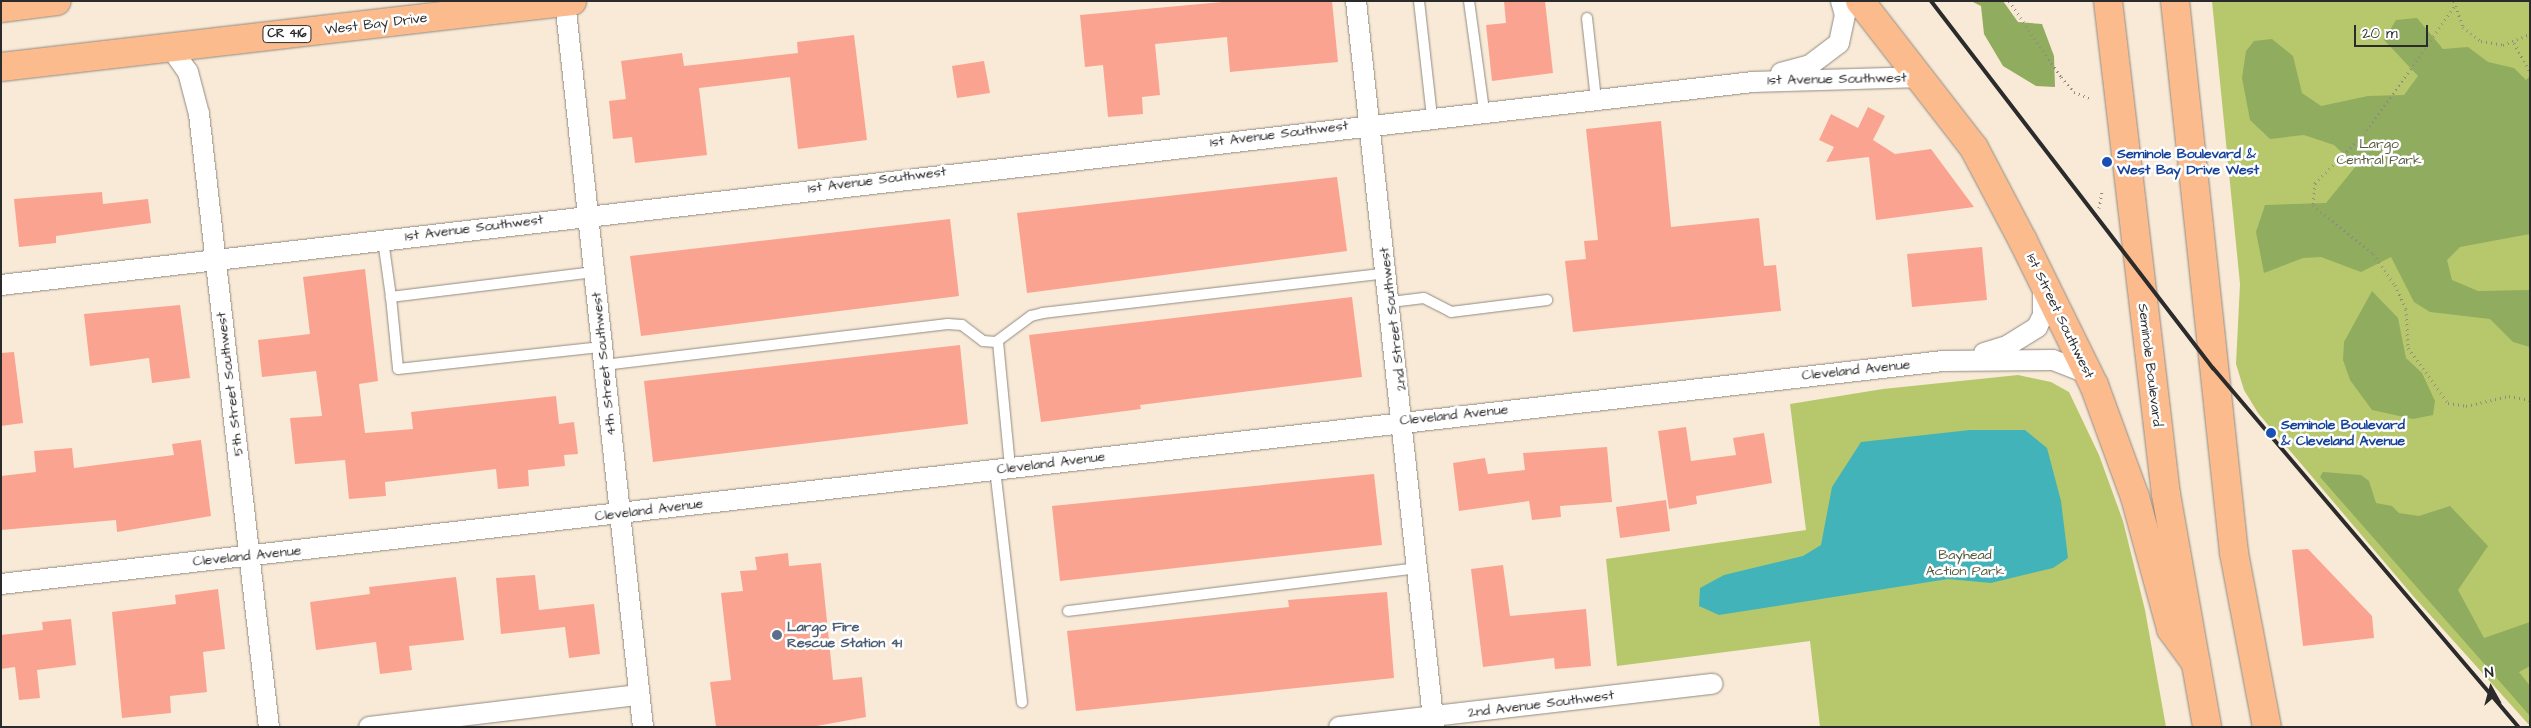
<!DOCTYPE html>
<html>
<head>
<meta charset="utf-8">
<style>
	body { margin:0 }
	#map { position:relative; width:2531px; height:728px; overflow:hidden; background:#f8ead7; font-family:"Architects Daughter",sans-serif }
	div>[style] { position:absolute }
	.green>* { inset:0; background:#b6c86b }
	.forest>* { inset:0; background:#90ac5f }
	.water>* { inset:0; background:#42b3b9 }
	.building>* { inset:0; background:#fba391 }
	.path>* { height:3px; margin-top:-1.5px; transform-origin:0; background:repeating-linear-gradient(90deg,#928a81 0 1px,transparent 0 5px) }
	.roads { filter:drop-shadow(0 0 1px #928a81) drop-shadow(0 0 1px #928a81) }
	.lane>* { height:10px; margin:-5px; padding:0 5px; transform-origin:5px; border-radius:5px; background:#fff }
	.street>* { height:20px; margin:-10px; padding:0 10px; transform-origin:10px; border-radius:10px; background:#fff }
	.primary>* { height:28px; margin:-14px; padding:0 14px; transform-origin:14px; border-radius:14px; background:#fbbb8d }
	.rail>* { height:4px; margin:-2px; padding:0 2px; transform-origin:2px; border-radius:2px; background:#2b2b2b }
	.dots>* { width:14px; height:14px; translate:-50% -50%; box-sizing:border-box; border:2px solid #fff; border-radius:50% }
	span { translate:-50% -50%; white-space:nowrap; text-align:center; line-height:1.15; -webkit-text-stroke:5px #fff; paint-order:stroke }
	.shield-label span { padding:1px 4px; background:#fff; border:1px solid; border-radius:4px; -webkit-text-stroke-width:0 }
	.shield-label { font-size:12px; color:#2b2b2b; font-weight:700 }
	.street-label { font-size:14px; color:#2b2b2b }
	.park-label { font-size:14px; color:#555a3e }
	.transit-label { font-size:14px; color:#164399; font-weight:700 }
	.left { translate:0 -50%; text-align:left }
	.service-label { font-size:14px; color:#4e5e75; font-weight:700 }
	.frame { position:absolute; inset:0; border:2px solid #2b2b2b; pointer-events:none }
	.north { position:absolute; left:2466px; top:663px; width:50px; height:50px; -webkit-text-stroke:4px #fff; paint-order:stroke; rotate:353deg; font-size:14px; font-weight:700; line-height:20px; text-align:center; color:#2b2b2b }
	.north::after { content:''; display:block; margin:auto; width:18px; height:22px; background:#2b2b2b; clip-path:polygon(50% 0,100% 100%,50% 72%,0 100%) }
	.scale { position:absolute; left:2354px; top:25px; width:74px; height:22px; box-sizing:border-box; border:2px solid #2b2b2b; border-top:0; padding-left:6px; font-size:15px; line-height:18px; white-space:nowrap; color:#2b2b2b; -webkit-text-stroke:4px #fff; paint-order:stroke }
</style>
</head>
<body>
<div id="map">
	<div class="green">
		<div style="clip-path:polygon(2212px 1px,2530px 1px,2530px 726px,2414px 597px,2258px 413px,2244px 390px,2236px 364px,2240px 284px)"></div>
		<div style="clip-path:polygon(2018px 375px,2051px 382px,2069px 392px,2099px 455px,2123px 521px,2145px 610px,2166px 727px,1820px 727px,1810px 641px,1617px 666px,1606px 559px,1806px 530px,1790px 404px,1883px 389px)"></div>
	</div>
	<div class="forest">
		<div style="clip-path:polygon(1971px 1px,2003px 1px,2018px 22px,2042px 24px,2054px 56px,2055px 87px,2036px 86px,2003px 66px,1984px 34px,1981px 6px)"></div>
		<div style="clip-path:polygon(2417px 18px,2443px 49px,2468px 47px,2488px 62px,2514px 68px,2526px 80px,2530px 76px,2530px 234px,2460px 247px,2447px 260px,2452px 280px,2478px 291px,2530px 290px,2530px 347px,2513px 342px,2490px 319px,2430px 312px,2414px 302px,2391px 257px,2361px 272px,2321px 257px,2303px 258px,2264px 273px,2256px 232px,2265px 205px,2326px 203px,2356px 166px,2334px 145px,2304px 135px,2270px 139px,2250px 120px,2242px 78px,2246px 51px,2254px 41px,2272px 39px,2293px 56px,2302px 93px,2321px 106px,2368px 96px,2404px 95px,2418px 76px,2384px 40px,2396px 20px)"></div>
		<div style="clip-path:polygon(2372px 291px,2398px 318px,2406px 358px,2422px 373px,2435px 401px,2433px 415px,2413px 419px,2372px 410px,2350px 380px,2343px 360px,2344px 342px)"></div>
		<div style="clip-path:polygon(2323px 472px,2361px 475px,2369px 481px,2376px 503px,2392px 506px,2399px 513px,2419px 516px,2450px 506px,2488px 546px,2458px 590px,2484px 638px,2530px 622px,2530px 666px,2519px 672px,2530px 686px,2530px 716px,2320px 477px)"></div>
	</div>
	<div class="water">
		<div style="clip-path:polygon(1970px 430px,2025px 430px,2047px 448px,2061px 501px,2068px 558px,2053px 568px,1991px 583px,1948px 579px,1719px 615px,1699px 606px,1700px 588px,1724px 575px,1803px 556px,1821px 545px,1832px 487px,1861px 442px)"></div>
	</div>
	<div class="building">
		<div style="clip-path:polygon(1233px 1px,1332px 1px,1338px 62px,1230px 72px,1227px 37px,1155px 44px,1160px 95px,1142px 97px,1143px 114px,1108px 117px,1103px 65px,1085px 67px,1080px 15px)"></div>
		<div style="clip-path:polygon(1504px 1px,1545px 1px,1553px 73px,1492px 81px,1486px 25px,1506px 23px)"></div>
		<div style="clip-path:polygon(854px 35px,867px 140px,798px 149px,790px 77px,699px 88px,707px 155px,635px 163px,632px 137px,613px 139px,609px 101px,626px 99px,621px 61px,682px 53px,684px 66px,798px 53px,797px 42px)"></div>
		<div style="clip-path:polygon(984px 61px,990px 93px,957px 98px,952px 66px)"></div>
		<div style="clip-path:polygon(1868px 107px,1885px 116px,1873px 140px,1895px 154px,1931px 149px,1974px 207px,1876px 220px,1869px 157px,1826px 162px,1834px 147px,1819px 140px,1831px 114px,1858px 128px)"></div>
		<div style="clip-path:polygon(1661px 121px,1671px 227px,1759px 218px,1764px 266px,1776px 265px,1781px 311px,1573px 332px,1565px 261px,1586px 259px,1584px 241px,1598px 240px,1586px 129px)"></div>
		<div style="clip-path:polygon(1337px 177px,1347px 251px,1027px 293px,1017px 213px)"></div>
		<div style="clip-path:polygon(102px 192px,103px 204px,148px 199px,151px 223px,56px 236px,56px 243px,19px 247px,14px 199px)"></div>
		<div style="clip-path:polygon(950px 219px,959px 296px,641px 336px,630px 256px)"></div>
		<div style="clip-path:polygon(1982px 247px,1987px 300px,1912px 307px,1907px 254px)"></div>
		<div style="clip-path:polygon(365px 269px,378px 381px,359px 384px,365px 433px,413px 429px,411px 412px,556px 396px,559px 424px,574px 422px,578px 454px,564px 455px,565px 466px,528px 470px,529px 486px,498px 489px,496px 469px,385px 482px,386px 496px,349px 499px,345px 460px,295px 464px,290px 418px,322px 416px,316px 371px,262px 377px,258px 340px,310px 334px,303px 277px)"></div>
		<div style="clip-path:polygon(1352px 297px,1362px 377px,1140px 405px,1141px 409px,1041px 422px,1029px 335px)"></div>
		<div style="clip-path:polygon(180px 305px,190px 378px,152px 383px,149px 358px,90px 366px,84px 314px)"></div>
		<div style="clip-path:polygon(960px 345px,968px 424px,653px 462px,644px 381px)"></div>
		<div style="clip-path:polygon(14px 352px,23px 423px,1px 426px,1px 353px)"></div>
		<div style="clip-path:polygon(1686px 427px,1691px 461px,1736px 455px,1733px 438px,1764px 433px,1772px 483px,1696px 496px,1697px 504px,1669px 509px,1658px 431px)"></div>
		<div style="clip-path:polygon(201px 440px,211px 516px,117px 532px,116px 520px,1px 530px,1px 476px,36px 472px,34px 451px,72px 448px,74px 468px,174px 455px,172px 444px)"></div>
		<div style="clip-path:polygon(1607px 447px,1612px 502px,1560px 506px,1561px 517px,1532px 520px,1529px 501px,1459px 511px,1453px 463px,1485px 458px,1488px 474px,1525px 470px,1523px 453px)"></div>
		<div style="clip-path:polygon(1374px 474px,1382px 545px,1060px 581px,1052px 506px)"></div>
		<div style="clip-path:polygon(1666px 500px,1670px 531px,1620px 538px,1616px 507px)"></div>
		<div style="clip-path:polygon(2308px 549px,2372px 616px,2374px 638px,2303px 646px,2292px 550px)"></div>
		<div style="clip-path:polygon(788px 553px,789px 566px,821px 563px,833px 680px,862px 677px,866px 717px,811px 727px,716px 727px,710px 682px,731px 680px,721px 593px,743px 591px,740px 571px,757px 570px,755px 557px)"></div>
		<div style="clip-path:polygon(1503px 565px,1510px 616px,1586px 609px,1591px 666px,1555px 669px,1554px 658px,1483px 667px,1471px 569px)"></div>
		<div style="clip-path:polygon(535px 575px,539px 610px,594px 604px,600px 654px,569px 658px,565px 627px,501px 634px,496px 578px)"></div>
		<div style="clip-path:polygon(456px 577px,464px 640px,409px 646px,412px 670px,380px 674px,376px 642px,316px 650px,310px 602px,370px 594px,369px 587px)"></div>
		<div style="clip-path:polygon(218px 589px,225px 649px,203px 652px,207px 692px,170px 696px,171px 713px,122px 718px,112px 612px,176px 604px,175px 595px)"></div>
		<div style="clip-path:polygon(1387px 592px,1394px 678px,1076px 711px,1067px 631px,1289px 607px,1288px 600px)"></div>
		<div style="clip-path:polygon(71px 619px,76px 665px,37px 670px,40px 698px,19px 700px,15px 667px,1px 669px,1px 635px,43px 630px,42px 622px)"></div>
	</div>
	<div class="path">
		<div style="left:2009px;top:1px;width:92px;rotate:55.6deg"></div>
		<div style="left:2061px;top:77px;width:20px;rotate:49deg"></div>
		<div style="left:2074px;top:92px;width:19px;rotate:21deg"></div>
		<div style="left:2454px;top:1px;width:28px;rotate:71deg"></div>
		<div style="left:2463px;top:27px;width:23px;rotate:38deg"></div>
		<div style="left:2481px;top:41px;width:22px;rotate:10deg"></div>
		<div style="left:2503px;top:45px;width:29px;rotate:-22deg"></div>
		<div style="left:2454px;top:7px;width:154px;rotate:125.2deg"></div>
		<div style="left:2365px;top:133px;width:71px;rotate:135deg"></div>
		<div style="left:2315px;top:183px;width:22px;rotate:95deg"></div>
		<div style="left:2313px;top:205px;width:77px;rotate:39.2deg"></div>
		<div style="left:2373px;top:254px;width:38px;rotate:55deg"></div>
		<div style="left:2395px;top:285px;width:26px;rotate:65deg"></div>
		<div style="left:2406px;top:309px;width:39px;rotate:87deg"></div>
		<div style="left:2408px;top:348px;width:68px;rotate:54deg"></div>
		<div style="left:2448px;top:403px;width:18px;rotate:9deg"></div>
		<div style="left:2466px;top:406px;width:44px;rotate:-13.1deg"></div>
		<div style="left:2509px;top:396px;width:21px;rotate:11deg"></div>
		<div style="left:2514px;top:43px;width:33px;rotate:61deg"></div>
		<div style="left:2099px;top:208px;width:17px;rotate:-80deg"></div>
	</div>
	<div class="roads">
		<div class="lane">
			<div style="left:1419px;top:1px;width:117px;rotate:83.6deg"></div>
			<div style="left:1469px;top:1px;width:111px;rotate:82.2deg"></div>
			<div style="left:1587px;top:18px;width:81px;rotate:83.7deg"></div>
			<div style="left:383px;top:240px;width:58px;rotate:82deg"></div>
			<div style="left:594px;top:272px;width:205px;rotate:173deg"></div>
			<div style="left:391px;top:297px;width:72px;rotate:84.4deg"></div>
			<div style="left:398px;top:369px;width:205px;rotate:-6.2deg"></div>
			<div style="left:1391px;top:302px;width:33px;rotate:-7deg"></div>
			<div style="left:1424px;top:298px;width:30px;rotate:27deg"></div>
			<div style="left:1451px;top:312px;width:97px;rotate:-7.1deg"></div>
			<div style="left:998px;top:342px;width:126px;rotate:84.5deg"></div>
			<div style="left:604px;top:365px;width:346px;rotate:-6.8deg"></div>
			<div style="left:948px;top:324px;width:14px;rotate:4deg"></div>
			<div style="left:962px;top:325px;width:26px;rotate:37deg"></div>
			<div style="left:983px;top:341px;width:13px;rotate:4deg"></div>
			<div style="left:996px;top:342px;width:44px;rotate:-36.6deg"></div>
			<div style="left:1031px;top:316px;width:12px;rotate:-14deg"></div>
			<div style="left:1043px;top:313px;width:346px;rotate:-6.6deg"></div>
			<div style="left:995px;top:469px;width:235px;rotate:83.4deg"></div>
			<div style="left:1068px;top:611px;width:354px;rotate:-7deg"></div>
		</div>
		<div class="street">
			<div style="left:565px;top:1px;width:730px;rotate:83.87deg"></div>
			<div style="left:1356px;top:1px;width:730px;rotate:83.87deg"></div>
			<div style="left:171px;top:48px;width:29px;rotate:55deg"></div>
			<div style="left:188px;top:72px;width:43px;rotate:75.3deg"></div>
			<div style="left:199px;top:114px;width:617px;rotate:83.49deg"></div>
			<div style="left:1781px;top:73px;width:30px;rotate:-15deg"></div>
			<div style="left:1810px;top:65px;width:36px;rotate:-37deg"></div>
			<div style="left:1839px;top:43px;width:29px;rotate:-78deg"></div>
			<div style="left:1845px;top:15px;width:15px;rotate:-106deg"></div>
			<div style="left:1px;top:285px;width:1764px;rotate:-6.61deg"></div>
			<div style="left:1753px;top:82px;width:169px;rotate:-1.7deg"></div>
			<div style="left:1984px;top:353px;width:24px;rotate:-17deg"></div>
			<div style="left:2007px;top:346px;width:36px;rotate:-32deg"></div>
			<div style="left:2037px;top:327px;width:13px;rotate:-63deg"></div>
			<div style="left:2043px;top:315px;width:28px;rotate:-90deg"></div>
			<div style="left:1px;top:584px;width:1955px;rotate:-6.55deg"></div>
			<div style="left:1943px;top:361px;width:110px;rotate:-0.5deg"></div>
			<div style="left:2053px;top:360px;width:31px;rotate:21deg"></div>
			<div style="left:2082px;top:371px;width:12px;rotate:48deg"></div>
			<div style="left:369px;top:727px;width:272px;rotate:-6.8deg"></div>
			<div style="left:1339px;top:727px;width:376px;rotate:-6.6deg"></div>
		</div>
		<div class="primary">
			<div style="left:1860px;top:1px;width:186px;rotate:52.2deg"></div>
			<div style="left:1974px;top:148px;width:105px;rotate:62.2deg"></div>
			<div style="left:2023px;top:241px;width:161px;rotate:63.8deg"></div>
			<div style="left:2094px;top:385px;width:119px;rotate:69.9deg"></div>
			<div style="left:2135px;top:497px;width:137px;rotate:74.7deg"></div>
			<div style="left:2171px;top:629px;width:42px;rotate:53.7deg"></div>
			<div style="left:2108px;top:1px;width:496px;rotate:83.3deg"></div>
			<div style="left:2166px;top:494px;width:237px;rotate:80deg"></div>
			<div style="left:2175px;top:1px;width:555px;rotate:83.9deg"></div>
			<div style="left:2234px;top:553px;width:177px;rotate:79.3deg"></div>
			<div style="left:1px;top:8px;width:56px;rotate:-7.1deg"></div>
			<div style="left:1px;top:67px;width:575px;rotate:-6.59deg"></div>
		</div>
	</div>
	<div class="rail">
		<div style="left:1931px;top:1px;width:463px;rotate:52.5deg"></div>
		<div style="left:2213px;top:368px;width:471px;rotate:49.6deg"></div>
	</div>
	<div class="dots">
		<div style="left:2107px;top:162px;background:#1a4fb4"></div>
		<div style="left:2271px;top:433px;background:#1a4fb4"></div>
		<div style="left:777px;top:635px;background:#5c6f8a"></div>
	</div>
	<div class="shield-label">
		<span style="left:287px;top:34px">CR 416</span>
	</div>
	<div class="street-label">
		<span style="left:376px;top:24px;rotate:-7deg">West Bay Drive</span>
		<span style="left:1837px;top:79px;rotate:-1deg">1st Avenue Southwest</span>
		<span style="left:1279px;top:134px;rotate:-7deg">1st Avenue Southwest</span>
		<span style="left:877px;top:180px;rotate:-7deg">1st Avenue Southwest</span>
		<span style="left:474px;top:228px;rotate:-7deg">1st Avenue Southwest</span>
		<span style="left:2060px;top:316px;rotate:64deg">1st Street Southwest</span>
		<span style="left:1393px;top:319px;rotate:-97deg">2nd Street Southwest</span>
		<span style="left:604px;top:364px;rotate:-96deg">4th Street Southwest</span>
		<span style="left:2150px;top:365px;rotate:83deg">Seminole Boulevard</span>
		<span style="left:1856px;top:370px;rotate:-6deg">Cleveland Avenue</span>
		<span style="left:230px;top:384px;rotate:-97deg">5th Street Southwest</span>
		<span style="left:1454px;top:415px;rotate:-6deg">Cleveland Avenue</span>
		<span style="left:1051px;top:463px;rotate:-7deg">Cleveland Avenue</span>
		<span style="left:649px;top:510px;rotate:-7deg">Cleveland Avenue</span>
		<span style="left:247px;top:556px;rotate:-6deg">Cleveland Avenue</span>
		<span style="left:1541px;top:704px;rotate:-7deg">2nd Avenue Southwest</span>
	</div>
	<div class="park-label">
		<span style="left:2379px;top:152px">Largo<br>Central Park</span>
		<span style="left:1965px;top:563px">Bayhead<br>Action Park</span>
	</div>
	<div class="transit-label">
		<span class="left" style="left:2117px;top:162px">Seminole Boulevard &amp;<br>West Bay Drive West</span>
		<span class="left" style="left:2281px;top:433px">Seminole Boulevard<br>&amp; Cleveland Avenue</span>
	</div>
	<div class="service-label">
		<span class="left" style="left:787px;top:635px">Largo Fire<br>Rescue Station 41</span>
	</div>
	<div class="frame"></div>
	<div class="north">N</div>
	<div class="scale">20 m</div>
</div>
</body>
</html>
